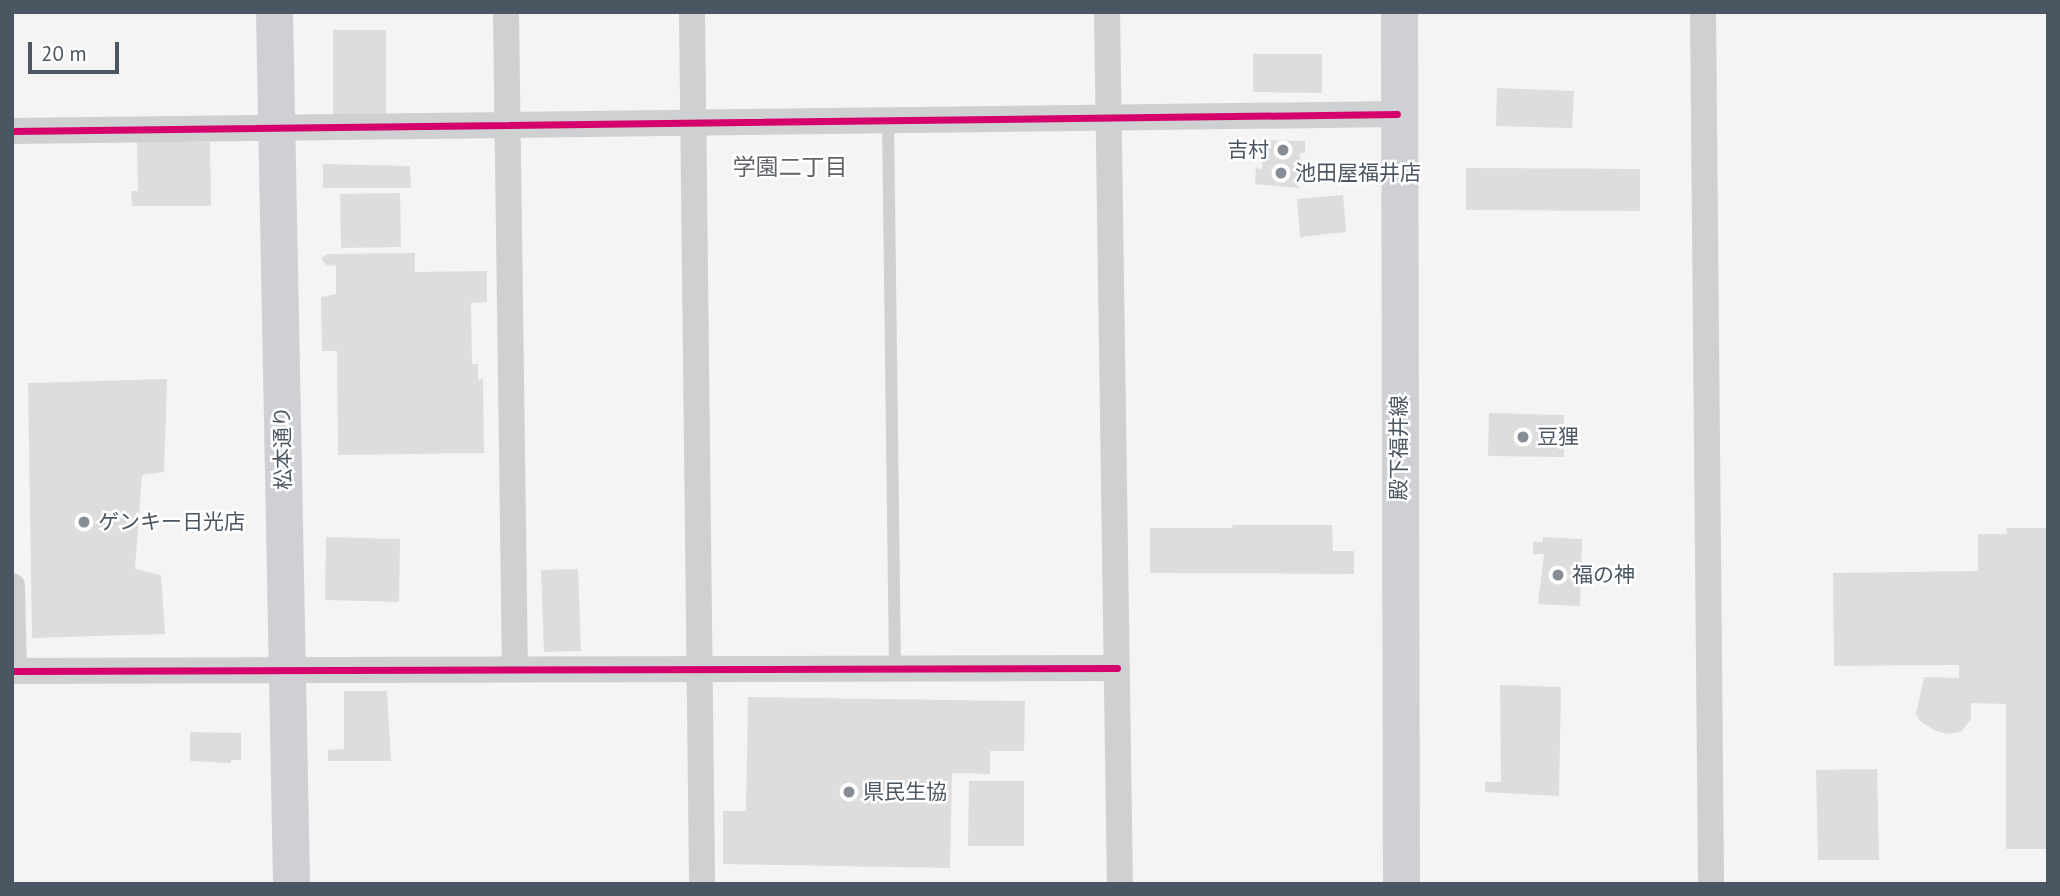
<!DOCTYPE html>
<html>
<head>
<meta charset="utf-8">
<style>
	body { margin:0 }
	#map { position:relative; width:2060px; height:896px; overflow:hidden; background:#f4f4f4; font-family:"PT Sans","Noto Sans JP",sans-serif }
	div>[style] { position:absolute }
	.building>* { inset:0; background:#ddddde }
	.lane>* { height:12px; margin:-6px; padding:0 6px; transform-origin:6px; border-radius:6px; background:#ced0d2 }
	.street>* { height:26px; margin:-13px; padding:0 13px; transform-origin:13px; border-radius:13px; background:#ced0d2 }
	.secondary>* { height:37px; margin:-18.5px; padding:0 18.5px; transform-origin:18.5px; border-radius:18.5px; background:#ced0d4 }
	.cycleway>* { height:7px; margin:-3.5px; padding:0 3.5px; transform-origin:3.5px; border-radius:3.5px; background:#d6006c }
	.dots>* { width:19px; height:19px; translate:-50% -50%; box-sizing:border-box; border:4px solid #fff; border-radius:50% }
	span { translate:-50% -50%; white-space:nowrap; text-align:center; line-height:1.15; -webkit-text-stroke:5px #fff; paint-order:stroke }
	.poi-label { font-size:21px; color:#4a5661 }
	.right { translate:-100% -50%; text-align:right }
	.left { translate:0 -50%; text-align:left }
	.street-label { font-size:21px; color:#4a5661 }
	.neighbourhood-label { font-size:23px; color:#5f6368 }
	.frame { position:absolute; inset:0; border:14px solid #4a5661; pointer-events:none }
	.scale { position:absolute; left:28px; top:42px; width:91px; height:32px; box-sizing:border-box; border:4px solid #4a5661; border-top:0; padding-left:9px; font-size:21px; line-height:24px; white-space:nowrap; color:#4a5661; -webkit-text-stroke:5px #fff; paint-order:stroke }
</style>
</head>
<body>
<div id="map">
	<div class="building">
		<div style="clip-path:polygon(333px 30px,386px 30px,386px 116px,333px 116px)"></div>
		<div style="clip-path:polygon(1253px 54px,1322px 54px,1322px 93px,1253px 92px)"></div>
		<div style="clip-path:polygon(1497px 88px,1574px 91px,1572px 128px,1496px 126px)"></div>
		<div style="clip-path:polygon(1263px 140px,1305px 141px,1305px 153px,1300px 153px,1299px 188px,1255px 184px,1256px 168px,1262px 169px)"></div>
		<div style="clip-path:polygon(137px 142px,210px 142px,211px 206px,132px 206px,131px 191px,138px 191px)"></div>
		<div style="clip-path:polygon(323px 164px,410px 166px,411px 188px,323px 188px)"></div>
		<div style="clip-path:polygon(1466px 168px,1640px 169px,1640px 211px,1466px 210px)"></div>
		<div style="clip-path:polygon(400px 193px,401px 247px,341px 248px,340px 194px)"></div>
		<div style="clip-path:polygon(1343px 195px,1346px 232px,1300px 237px,1297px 199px)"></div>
		<div style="clip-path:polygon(415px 253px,415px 272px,487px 271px,487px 302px,471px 303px,472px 364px,478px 364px,478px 380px,483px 379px,484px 453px,338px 455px,337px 351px,322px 351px,321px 297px,336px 294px,336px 266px,326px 265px,321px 258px,328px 254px)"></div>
		<div style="clip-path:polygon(167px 379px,164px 472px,142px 475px,135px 569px,161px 575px,165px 634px,32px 638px,28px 383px)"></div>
		<div style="clip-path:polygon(1489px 413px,1564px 415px,1564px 457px,1488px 456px)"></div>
		<div style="clip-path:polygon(1232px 525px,1332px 525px,1333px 551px,1354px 551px,1354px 574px,1150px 573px,1150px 528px,1233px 528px)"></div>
		<div style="clip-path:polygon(2006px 528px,2048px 528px,2048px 849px,2006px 849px,2006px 704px,1971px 703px,1971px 719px,1961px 732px,1948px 734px,1936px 731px,1920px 721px,1916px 714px,1924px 677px,1959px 678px,1959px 665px,1834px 666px,1833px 573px,1978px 571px,1978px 534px,2007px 534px)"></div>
		<div style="clip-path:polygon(326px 537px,400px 539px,399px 602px,325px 600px)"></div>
		<div style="clip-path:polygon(1543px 537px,1582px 539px,1580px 606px,1538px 604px,1544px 554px,1533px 554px,1533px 542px,1543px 542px)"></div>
		<div style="clip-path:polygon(578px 569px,581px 651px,544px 652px,541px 570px)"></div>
		<div style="clip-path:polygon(1500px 685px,1561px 687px,1559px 796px,1485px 792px,1485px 782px,1501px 782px)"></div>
		<div style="clip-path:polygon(344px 691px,387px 691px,391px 761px,328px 761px,328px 750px,344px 749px)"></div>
		<div style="clip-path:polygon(748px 697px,1025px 701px,1024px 751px,990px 751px,990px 774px,952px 773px,950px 868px,723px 864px,723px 811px,746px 811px)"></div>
		<div style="clip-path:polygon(190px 732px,241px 733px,241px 760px,231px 760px,231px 763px,190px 761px)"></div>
		<div style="clip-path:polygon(1877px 769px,1879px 860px,1818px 860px,1816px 770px)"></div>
		<div style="clip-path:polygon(969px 781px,1024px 781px,1024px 846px,968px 846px)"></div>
	</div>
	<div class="lane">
		<div style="left:888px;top:119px;width:549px;rotate:89.27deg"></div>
	</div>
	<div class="street">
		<div style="left:506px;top:12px;width:657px;rotate:89.22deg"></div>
		<div style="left:692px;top:12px;width:872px;rotate:89.34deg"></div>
		<div style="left:1107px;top:12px;width:872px;rotate:89.15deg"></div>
		<div style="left:1703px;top:12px;width:872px;rotate:89.47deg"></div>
		<div style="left:12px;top:131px;width:1385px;rotate:-0.7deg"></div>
		<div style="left:12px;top:586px;width:85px;rotate:88.7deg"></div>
		<div style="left:12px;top:671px;width:1105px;rotate:-0.16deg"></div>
	</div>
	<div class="secondary">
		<div style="left:274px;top:12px;width:872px;rotate:88.88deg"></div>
		<div style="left:1399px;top:12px;width:872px;rotate:89.87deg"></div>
	</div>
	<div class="cycleway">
		<div style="left:12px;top:131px;width:1385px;rotate:-0.7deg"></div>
		<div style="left:12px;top:671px;width:1105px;rotate:-0.16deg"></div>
	</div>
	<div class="dots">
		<div style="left:1283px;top:150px;background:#868d94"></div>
		<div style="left:1281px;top:173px;background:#868d94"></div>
		<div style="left:1523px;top:437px;background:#868d94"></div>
		<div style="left:84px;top:522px;background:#868d94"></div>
		<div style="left:1558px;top:575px;background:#868d94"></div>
		<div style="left:849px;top:792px;background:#868d94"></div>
	</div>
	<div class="poi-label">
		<span class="right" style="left:1269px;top:150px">吉村</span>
		<span class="left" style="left:1295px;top:173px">池田屋福井店</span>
		<span class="left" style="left:1537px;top:437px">豆狸</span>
		<span class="left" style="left:98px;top:522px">ゲンキー日光店</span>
		<span class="left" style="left:1572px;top:575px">福の神</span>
		<span class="left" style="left:863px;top:792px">県民生協</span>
	</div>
	<div class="street-label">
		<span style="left:283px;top:448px;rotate:-91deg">松本通り</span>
		<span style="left:1399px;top:448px;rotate:-90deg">殿下福井線</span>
	</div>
	<div class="neighbourhood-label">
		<span style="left:790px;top:167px">学園二丁目</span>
	</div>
	<div class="frame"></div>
	<div class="scale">20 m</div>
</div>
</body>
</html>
